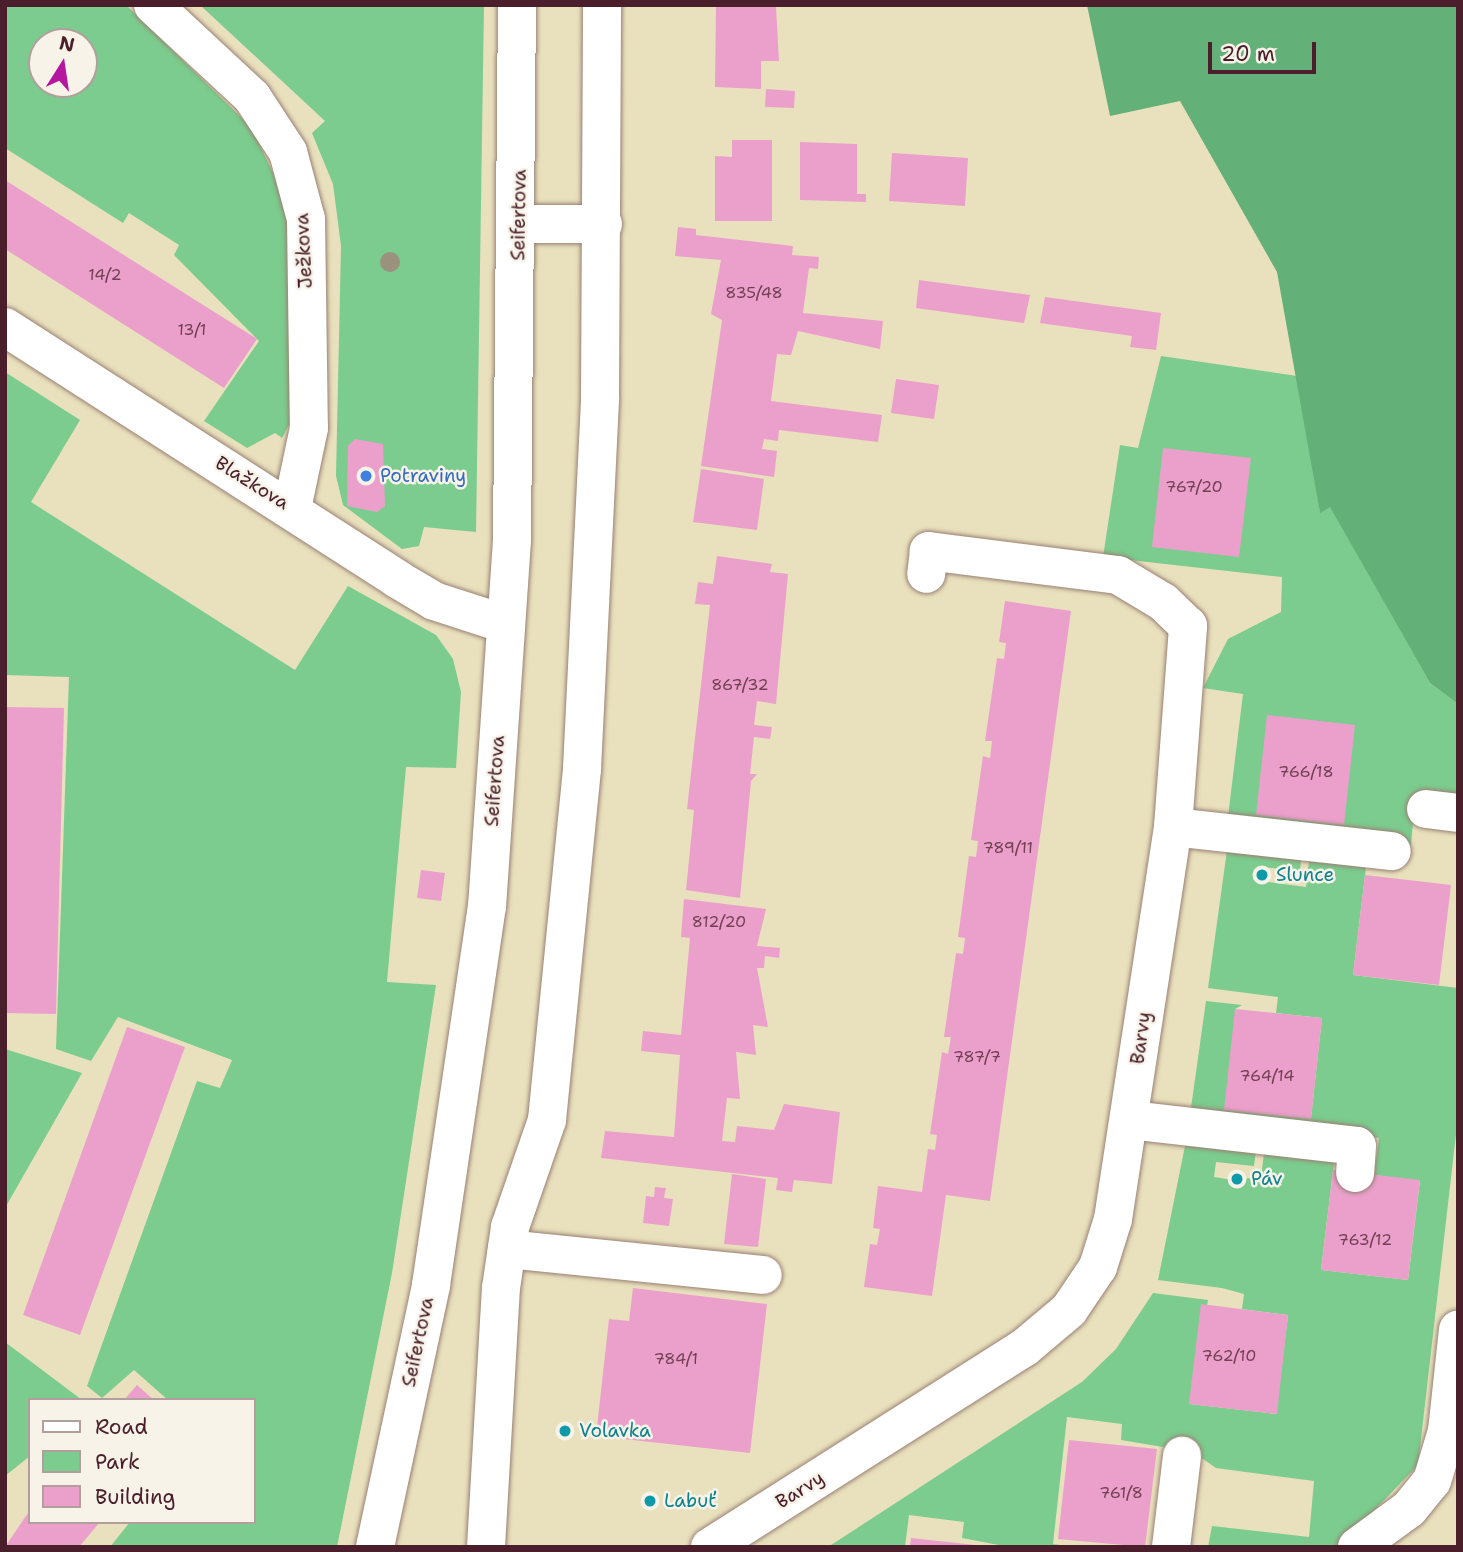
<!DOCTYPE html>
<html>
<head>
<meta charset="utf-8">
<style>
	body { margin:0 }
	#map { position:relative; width:1463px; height:1552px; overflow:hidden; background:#e9e0bd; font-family:"Shantell Sans",sans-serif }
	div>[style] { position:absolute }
	.green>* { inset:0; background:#7bcc8e }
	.forest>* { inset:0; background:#64b079 }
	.building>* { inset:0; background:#eba0cc }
	.roads { filter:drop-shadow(0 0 2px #9a8074) drop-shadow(0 0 2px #9a8074) }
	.minor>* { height:38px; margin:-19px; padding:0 19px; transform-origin:19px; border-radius:19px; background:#fff }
	.trees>* { width:20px; height:20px; margin:-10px; border-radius:50%; background:#9a927d }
	.dots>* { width:19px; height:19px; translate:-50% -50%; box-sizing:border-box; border:4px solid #f7f3e8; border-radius:50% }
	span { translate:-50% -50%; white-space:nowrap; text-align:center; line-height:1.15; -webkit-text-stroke:5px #f7f3e8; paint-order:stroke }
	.number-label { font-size:16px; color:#723f53 }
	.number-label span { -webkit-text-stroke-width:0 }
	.street-label { font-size:19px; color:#4a1f2b }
	.shop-label { font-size:19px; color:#366cbe }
	.left { translate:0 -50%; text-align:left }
	.culture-label { font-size:19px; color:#0d838f }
	.frame { position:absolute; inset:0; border:7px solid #4a1f2b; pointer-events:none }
	.legend { position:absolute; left:28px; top:1398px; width:228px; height:126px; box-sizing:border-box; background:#f7f3e8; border:2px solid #b29e9c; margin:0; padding:9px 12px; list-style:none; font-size:21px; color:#4a1f2b }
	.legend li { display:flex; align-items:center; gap:14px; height:35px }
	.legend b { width:35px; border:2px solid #b29e9c }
	.north { position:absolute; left:28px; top:28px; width:70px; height:70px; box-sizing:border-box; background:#f7f3e8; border:2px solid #b29e9c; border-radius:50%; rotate:12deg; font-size:19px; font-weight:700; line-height:28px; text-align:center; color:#4a1f2b }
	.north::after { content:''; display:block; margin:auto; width:24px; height:32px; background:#b5179e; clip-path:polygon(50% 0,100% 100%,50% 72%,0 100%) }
	.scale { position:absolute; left:1208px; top:42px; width:108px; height:32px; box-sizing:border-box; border:4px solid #4a1f2b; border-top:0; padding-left:9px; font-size:21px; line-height:24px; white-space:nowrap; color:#4a1f2b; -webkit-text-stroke:5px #f7f3e8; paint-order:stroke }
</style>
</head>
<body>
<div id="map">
	<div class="green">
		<div style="clip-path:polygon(evenodd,5px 5px,126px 5px,251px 127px,287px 202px,290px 423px,282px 438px,275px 433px,247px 448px,204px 421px,259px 341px,174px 255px,179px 245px,129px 213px,123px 223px,5px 148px,5px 5px,42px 42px,84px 42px,84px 84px,42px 84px,42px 42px)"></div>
		<div style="clip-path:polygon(200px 5px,484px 5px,476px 532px,424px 527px,419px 546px,402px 549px,343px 505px,336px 476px,341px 246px,333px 184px,312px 133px,325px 121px)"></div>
		<div style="clip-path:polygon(1161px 356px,1297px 376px,1320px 512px,1330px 506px,1430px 683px,1458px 704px,1458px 795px,1413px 823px,1411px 845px,1227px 825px,1243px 694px,1203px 688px,1228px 639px,1281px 612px,1282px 577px,1103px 557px,1120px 445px,1138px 448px)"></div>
		<div style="clip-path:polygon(5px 372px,80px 420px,31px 502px,295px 670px,348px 586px,436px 635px,453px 659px,461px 692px,456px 768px,406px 767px,387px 982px,436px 985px,392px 1273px,337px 1547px,110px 1547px,130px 1522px,254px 1522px,254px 1400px,168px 1400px,134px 1370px,102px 1398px,87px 1386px,197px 1081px,220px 1088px,232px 1060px,118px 1017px,91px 1061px,56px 1049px,69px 677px,5px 675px)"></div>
		<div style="clip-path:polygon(1228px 843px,1302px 852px,1300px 871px,1262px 867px,1260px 881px,1306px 887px,1310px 853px,1367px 859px,1353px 975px,1458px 988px,1458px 1117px,1418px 1465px,1339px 1547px,1208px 1547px,1212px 1526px,1309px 1537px,1314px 1481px,1216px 1468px,1193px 1452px,1121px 1440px,1122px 1424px,1067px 1417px,1053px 1544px,1075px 1547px,1004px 1546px,962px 1538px,964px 1522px,909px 1515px,905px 1547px,828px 1547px,1082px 1382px,1116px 1349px,1153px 1293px,1208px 1300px,1190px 1404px,1276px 1414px,1288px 1315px,1242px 1309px,1244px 1294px,1222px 1288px,1158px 1280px,1187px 1136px,1257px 1144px,1254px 1166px,1216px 1162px,1214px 1177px,1233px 1180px,1261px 1177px,1265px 1146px,1335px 1154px,1321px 1270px,1408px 1280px,1420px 1181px,1374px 1175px,1379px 1138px,1190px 1115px,1206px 1001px,1242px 1005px,1235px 1009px,1311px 1118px,1322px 1018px,1276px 1013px,1278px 997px,1208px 988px)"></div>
		<div style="clip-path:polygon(5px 1049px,82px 1073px,5px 1208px)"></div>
		<div style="clip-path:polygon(5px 1342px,82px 1400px,30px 1400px,30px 1456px,5px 1476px)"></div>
	</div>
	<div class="forest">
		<div style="clip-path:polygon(1087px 5px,1458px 5px,1458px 704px,1430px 683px,1330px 507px,1320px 513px,1277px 272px,1180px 101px,1110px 116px)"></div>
	</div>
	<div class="building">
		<div style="clip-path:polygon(716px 5px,776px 6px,779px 61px,761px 61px,761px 89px,715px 87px)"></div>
		<div style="clip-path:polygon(766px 89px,795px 91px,794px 108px,765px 107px)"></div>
		<div style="clip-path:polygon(732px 140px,772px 140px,772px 221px,715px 221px,715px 156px,732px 157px)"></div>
		<div style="clip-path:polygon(800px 142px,857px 144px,857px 194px,866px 194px,866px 202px,800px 200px)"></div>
		<div style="clip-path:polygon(892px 153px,968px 158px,965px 206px,889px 201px)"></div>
		<div style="clip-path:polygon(5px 180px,257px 339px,224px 388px,5px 249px)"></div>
		<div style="clip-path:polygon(678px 227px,696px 229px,696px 235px,793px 246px,792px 255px,819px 257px,818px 269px,809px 268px,803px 313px,883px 321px,880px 349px,798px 331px,791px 355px,777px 354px,771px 401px,882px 415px,878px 442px,779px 430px,778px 441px,764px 439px,762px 449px,777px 451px,774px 477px,701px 466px,722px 320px,711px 314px,721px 260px,675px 256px)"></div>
		<div style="clip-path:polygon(919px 280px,1030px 295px,1024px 323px,916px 308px)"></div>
		<div style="clip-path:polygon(1045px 297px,1161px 313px,1156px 350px,1130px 347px,1132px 336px,1040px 323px)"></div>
		<div style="clip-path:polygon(896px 379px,939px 385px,934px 419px,891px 413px)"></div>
		<div style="clip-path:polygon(355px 439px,383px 444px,385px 506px,377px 512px,347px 506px,348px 446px)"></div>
		<div style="clip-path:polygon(1163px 448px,1251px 458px,1239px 557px,1152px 547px)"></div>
		<div style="clip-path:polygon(701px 469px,764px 479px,757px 530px,693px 522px)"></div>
		<div style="clip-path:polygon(717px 556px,772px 564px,770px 572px,788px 574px,776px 704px,757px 701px,754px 725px,772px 727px,770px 739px,754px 737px,750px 774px,757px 774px,751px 781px,740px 898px,686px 890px,694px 810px,687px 809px,710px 605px,695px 604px,698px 582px,713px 584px)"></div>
		<div style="clip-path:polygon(1005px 601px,1071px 611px,990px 1201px,946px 1195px,932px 1296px,864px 1287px,870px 1244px,877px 1245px,880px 1229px,873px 1228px,878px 1186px,922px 1192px,928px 1149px,935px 1150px,937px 1135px,930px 1134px,942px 1052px,948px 1054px,951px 1037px,944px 1037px,956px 953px,963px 954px,965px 938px,958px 937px,969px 856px,976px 857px,978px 841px,971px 840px,983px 756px,990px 758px,992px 741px,985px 741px,997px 658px,1004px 659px,1006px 643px,999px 642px)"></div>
		<div style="clip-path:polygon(5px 707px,64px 708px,56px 1014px,5px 1013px)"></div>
		<div style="clip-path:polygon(1267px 715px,1355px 725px,1344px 825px,1256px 815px)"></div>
		<div style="clip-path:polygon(421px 870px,445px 873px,441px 901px,417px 898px)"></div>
		<div style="clip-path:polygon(1365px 875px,1451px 885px,1439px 985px,1353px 975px)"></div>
		<div style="clip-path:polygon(684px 899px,766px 909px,757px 946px,780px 948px,779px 958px,765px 956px,764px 968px,757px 968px,768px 1027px,753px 1025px,756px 1055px,736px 1052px,740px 1099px,727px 1098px,722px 1141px,735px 1142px,737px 1126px,774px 1130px,784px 1104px,840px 1112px,832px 1184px,794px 1180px,792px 1192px,776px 1190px,778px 1178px,601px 1158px,605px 1131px,674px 1137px,680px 1055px,641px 1051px,643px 1031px,681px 1035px,690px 938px,681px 937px)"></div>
		<div style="clip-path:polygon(1235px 1009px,1322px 1018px,1311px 1119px,1224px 1110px)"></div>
		<div style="clip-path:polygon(127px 1027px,185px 1047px,80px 1335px,23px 1315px)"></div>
		<div style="clip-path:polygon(1333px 1170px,1420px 1180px,1408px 1280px,1321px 1270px)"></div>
		<div style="clip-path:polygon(732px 1174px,766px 1179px,758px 1247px,724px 1244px)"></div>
		<div style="clip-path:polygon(655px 1187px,666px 1188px,664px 1198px,673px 1199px,669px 1226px,643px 1223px,646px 1196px,654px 1197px)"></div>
		<div style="clip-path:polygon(633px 1288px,767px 1304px,750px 1453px,596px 1436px,609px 1319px,629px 1321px)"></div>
		<div style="clip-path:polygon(1201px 1304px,1288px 1315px,1277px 1414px,1189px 1404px)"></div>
		<div style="clip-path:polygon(137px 1385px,154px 1400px,124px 1400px)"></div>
		<div style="clip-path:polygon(1069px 1440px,1157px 1449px,1145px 1547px,1058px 1539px)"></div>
		<div style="clip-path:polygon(30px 1510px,30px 1522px,100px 1522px,79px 1547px,5px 1547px)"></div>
		<div style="clip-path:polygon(911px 1538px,975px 1545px,975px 1547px,910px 1547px)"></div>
	</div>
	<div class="roads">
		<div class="minor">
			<div style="left:153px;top:5px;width:135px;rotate:42.9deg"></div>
			<div style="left:252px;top:97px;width:66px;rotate:56.8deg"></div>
			<div style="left:288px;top:152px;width:69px;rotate:75deg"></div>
			<div style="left:306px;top:219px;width:209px;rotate:89.2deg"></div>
			<div style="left:309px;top:428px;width:83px;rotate:101.9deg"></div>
			<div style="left:519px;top:224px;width:84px"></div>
			<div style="left:5px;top:327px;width:466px;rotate:32.7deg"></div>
			<div style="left:397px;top:579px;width:43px;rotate:30.7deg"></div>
			<div style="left:434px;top:601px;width:75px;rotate:17.9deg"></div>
			<div style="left:1426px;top:809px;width:32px;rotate:7deg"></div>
			<div style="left:1173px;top:827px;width:220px;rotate:6.3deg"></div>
			<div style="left:1130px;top:1120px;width:228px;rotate:6.5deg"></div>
			<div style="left:1357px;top:1146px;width:27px;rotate:94deg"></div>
			<div style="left:507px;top:1249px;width:257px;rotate:5.8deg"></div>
			<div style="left:375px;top:1547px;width:268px;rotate:-77.9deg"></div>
			<div style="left:431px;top:1285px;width:382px;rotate:-81.6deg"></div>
			<div style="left:487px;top:907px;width:367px;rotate:-86.1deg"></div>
			<div style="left:512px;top:541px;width:536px;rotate:-89.47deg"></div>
			<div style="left:486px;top:1547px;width:259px;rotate:-86.7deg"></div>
			<div style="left:501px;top:1288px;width:62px;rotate:-81.6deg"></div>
			<div style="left:510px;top:1227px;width:113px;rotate:-70.9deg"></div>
			<div style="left:547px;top:1120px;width:353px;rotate:-84.3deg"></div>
			<div style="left:582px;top:769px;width:372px;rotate:-87.2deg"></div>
			<div style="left:600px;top:397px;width:392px;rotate:-89.7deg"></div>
			<div style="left:710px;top:1547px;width:372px;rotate:-32.4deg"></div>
			<div style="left:1024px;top:1348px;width:59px;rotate:-40.2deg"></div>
			<div style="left:1069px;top:1310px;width:52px;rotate:-56deg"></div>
			<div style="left:1098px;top:1267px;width:50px;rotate:-72.6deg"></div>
			<div style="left:1113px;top:1219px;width:397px;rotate:-81.3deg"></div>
			<div style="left:1173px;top:827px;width:202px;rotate:-85.7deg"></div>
			<div style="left:1188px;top:626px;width:35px;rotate:-136deg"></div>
			<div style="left:1163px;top:602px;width:52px;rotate:-149deg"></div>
			<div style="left:1118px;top:575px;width:191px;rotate:-172.8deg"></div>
			<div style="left:929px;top:551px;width:23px;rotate:97deg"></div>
			<div style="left:1171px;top:1547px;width:92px;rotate:-83.1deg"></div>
			<div style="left:1357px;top:1547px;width:64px;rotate:-36.2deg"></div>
			<div style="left:1409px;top:1509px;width:36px;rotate:-51deg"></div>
			<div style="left:1432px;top:1481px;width:52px;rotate:-73.3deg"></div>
			<div style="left:1447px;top:1431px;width:102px;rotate:-83.8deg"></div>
		</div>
	</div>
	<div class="trees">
		<div style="left:390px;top:262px"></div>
	</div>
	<div class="dots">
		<div style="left:366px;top:476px;background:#3f7fe0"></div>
		<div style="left:1262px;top:875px;background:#0f9aa8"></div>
		<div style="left:1237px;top:1179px;background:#0f9aa8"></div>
		<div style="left:565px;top:1431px;background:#0f9aa8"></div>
		<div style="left:650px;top:1501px;background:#0f9aa8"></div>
	</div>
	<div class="number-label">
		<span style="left:105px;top:275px">14/2</span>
		<span style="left:754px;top:293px">835/48</span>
		<span style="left:192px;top:330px">13/1</span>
		<span style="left:1194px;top:487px">767/20</span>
		<span style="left:740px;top:685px">867/32</span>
		<span style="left:1306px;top:772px">766/18</span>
		<span style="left:1008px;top:848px">789/11</span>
		<span style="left:719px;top:922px">812/20</span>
		<span style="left:977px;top:1057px">787/7</span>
		<span style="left:1267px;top:1076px">764/14</span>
		<span style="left:1365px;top:1240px">763/12</span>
		<span style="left:1229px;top:1356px">762/10</span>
		<span style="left:676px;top:1359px">784/1</span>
		<span style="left:1121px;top:1493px">761/8</span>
	</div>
	<div class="street-label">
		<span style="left:519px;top:215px;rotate:-89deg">Seifertova</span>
		<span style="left:304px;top:251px;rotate:-93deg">Ježkova</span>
		<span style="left:252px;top:483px;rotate:32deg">Blažkova</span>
		<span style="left:495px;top:781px;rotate:-86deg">Seifertova</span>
		<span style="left:1141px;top:1038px;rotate:-82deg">Barvy</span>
		<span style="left:418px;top:1342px;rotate:-78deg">Seifertova</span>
		<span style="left:800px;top:1490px;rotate:-32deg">Barvy</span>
	</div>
	<div class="shop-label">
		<span class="left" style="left:380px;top:476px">Potraviny</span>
	</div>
	<div class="culture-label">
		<span class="left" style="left:1276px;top:875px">Slunce</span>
		<span class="left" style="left:1251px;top:1179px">Páv</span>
		<span class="left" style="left:579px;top:1431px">Volavka</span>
		<span class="left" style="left:664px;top:1501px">Labuť</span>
	</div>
	<div class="frame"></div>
	<ul class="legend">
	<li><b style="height:9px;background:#fff"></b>Road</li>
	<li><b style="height:19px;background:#7bcc8e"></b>Park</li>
	<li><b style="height:19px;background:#eba0cc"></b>Building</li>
	</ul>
	<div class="north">N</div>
	<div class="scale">20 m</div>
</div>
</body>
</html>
